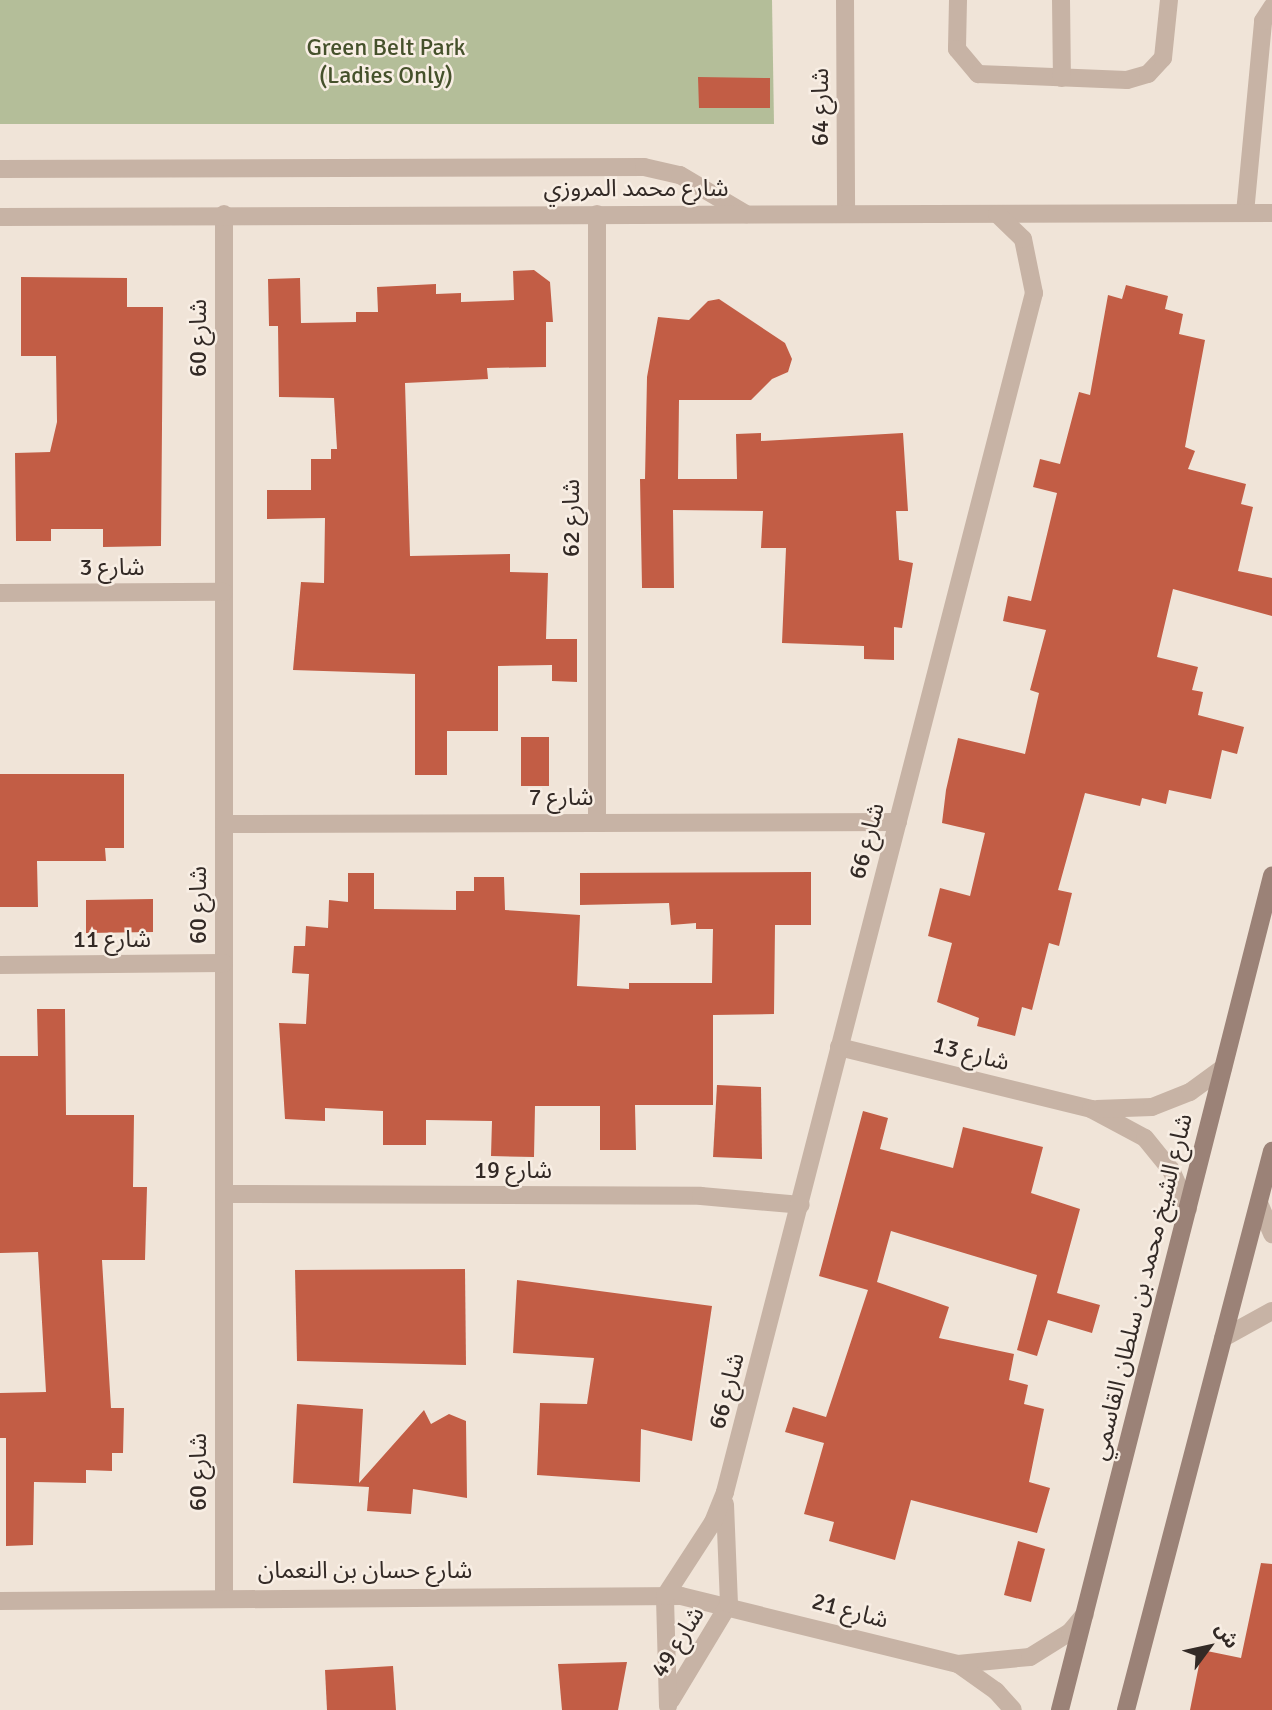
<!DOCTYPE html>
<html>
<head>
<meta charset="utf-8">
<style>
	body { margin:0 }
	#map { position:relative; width:1272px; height:1710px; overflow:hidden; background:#f0e4d8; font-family:Signika,"Noto Sans Arabic",sans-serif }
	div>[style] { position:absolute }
	.green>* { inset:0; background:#b4be99 }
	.building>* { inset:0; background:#c25d45 }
	.lane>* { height:18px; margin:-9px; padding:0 9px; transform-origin:9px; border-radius:9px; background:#c7b3a5 }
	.street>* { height:18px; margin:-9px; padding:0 9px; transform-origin:9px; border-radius:9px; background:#c7b3a5 }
	.secondary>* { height:18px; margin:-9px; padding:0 9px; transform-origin:9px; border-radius:9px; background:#9b8277 }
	span { translate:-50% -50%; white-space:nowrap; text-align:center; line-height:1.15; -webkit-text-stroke:5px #f8eee4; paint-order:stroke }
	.park-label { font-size:24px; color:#45512b }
	.street-label { font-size:24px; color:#332a26 }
	.north { position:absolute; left:1174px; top:1612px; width:70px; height:70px; -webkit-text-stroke:5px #f8eee4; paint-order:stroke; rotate:57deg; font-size:19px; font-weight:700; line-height:28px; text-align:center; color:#332a26 }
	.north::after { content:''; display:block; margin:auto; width:24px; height:32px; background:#332a26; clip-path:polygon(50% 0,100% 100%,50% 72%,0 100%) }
</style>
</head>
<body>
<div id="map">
	<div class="green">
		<div style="clip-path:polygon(0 0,772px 0,774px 124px,0 124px)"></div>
	</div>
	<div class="building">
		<div style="clip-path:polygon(698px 77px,770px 78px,770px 108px,699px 108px)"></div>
		<div style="clip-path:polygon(534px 270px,550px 282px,553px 322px,546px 322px,546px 367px,487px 368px,488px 379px,405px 383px,410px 556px,510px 554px,510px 572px,548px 573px,546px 639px,577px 639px,577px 682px,552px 681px,552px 665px,498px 666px,498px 731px,447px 731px,447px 775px,415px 775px,415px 674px,293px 670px,301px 582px,324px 583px,325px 518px,267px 519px,267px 490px,311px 490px,311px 459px,331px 459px,331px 449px,337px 449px,334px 398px,279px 397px,278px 326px,269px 326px,268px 279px,300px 278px,301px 323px,356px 322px,356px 312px,378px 312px,377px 287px,436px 284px,436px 294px,461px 293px,461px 302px,514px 300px,513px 271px)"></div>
		<div style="clip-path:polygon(21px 277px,127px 278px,127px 307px,163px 307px,161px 546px,103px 547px,103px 529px,51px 529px,51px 541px,16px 541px,15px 453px,50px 452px,57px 422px,56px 356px,21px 356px)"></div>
		<div style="clip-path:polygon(1126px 285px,1168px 296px,1165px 309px,1183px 314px,1179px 334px,1205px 340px,1185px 447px,1195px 451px,1188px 469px,1246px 484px,1241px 504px,1253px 507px,1238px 571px,1272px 578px,1272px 616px,1173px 589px,1157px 657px,1198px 667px,1192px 690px,1203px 692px,1198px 715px,1244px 727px,1237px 754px,1222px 750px,1211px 799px,1169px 790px,1166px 804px,1142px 798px,1140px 806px,1085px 793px,1058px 890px,1072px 893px,1059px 946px,1049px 943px,1032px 1010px,1022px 1007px,1015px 1036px,977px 1026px,979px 1018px,937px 1002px,952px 943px,928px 936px,940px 888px,970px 896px,985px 833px,942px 823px,946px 790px,958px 738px,1025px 754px,1039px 693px,1030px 690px,1046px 630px,1003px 621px,1008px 596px,1031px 601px,1057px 493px,1033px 487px,1040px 459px,1060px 464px,1079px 392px,1090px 395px,1108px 295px,1122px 299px)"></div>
		<div style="clip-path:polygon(719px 299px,785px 343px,792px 359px,788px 372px,772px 379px,751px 400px,679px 400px,678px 479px,737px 479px,736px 434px,761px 433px,761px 441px,903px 433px,908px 511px,896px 511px,899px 560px,913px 563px,902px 628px,894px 627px,894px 660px,864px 659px,864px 646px,782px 643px,786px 548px,761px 548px,763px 511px,673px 510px,674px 588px,642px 588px,640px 479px,645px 479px,647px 377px,658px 317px,689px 320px,708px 301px)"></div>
		<div style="clip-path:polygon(521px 737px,549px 737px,549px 786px,521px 786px)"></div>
		<div style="clip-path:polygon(0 774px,124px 774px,124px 848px,105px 848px,106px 861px,37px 861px,38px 907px,0 907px)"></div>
		<div style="clip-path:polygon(811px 872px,811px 925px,775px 925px,774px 1014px,713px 1015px,713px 1105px,635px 1105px,636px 1150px,600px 1150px,600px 1106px,535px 1106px,534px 1157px,491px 1156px,492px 1121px,426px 1120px,426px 1145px,383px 1145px,383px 1111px,325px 1108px,325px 1121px,285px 1119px,279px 1023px,306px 1024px,309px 974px,292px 973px,294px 946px,305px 946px,306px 926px,328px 928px,329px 900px,348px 902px,348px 873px,374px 873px,374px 909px,456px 910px,456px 891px,474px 891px,474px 877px,504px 877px,505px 910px,580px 915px,577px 986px,629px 989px,629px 983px,712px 983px,713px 929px,696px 929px,696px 923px,671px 925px,669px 903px,580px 905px,580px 873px)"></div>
		<div style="clip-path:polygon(153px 899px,153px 932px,86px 933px,86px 900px)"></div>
		<div style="clip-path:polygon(37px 1009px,65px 1009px,66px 1115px,134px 1115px,133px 1187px,147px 1187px,145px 1260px,102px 1260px,111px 1408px,124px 1408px,123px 1453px,112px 1453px,112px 1471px,86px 1470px,86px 1483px,34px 1482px,33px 1545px,6px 1546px,6px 1438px,0 1438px,0 1393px,46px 1392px,38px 1252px,0 1253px,0 1056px,38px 1056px)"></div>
		<div style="clip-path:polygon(717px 1085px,761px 1087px,762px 1159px,713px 1157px)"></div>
		<div style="clip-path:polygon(863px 1111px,888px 1118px,880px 1149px,953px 1168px,963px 1127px,1043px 1147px,1031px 1193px,1080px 1209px,1057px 1293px,1100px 1305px,1092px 1333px,1048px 1320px,1037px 1356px,1017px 1350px,1037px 1275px,891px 1231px,877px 1282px,949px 1307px,939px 1338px,1014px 1354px,1009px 1380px,1028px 1385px,1024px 1404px,1044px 1409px,1029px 1482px,1050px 1488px,1037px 1533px,911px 1500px,895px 1560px,829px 1541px,834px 1522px,804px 1514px,824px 1443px,785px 1432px,793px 1407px,826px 1417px,868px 1290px,819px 1276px)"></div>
		<div style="clip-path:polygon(465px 1269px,466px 1365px,297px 1361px,295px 1270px)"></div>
		<div style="clip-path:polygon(517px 1280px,712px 1306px,692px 1441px,641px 1429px,640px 1482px,537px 1475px,540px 1403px,587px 1404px,594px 1358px,513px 1353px)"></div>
		<div style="clip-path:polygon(297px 1404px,363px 1409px,359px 1483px,424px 1410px,431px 1424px,449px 1414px,466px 1421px,467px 1498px,413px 1489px,411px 1514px,367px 1511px,369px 1487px,293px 1483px)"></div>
		<div style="clip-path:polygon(1018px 1541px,1045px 1549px,1031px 1602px,1004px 1595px)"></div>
		<div style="clip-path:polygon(1261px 1563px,1272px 1564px,1272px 1710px,1190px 1710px,1202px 1650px,1241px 1658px)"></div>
		<div style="clip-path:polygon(627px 1662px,618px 1710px,562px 1710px,558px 1664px)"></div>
		<div style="clip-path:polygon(393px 1666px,396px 1710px,327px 1710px,325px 1670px)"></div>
	</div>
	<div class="lane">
		<div style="left:958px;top:0;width:49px;rotate:91.2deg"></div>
		<div style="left:957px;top:49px;width:33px;rotate:50deg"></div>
		<div style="left:978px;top:74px;width:149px;rotate:2.3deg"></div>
		<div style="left:1127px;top:80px;width:22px;rotate:-16deg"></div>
		<div style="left:1148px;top:74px;width:22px;rotate:-47deg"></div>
		<div style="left:1163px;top:58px;width:58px;rotate:-84.1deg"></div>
		<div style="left:1061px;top:0;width:78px;rotate:89.3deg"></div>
		<div style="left:0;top:169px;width:644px;rotate:-0.18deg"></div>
		<div style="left:644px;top:167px;width:37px;rotate:13deg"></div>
		<div style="left:680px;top:175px;width:77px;rotate:30.6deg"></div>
		<div style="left:1245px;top:213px;width:193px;rotate:-84.6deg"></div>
		<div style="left:1263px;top:21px;width:17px;rotate:-57deg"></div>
	</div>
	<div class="street">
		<div style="left:845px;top:0;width:214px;rotate:89.7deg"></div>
		<div style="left:224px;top:214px;width:1382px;rotate:90deg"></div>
		<div style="left:0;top:217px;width:1272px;rotate:-0.18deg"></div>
		<div style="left:0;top:593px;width:224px;rotate:-0.3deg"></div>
		<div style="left:597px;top:822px;width:608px;rotate:-90deg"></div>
		<div style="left:224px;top:824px;width:674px;rotate:-0.17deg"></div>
		<div style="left:0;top:965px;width:224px;rotate:-0.5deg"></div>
		<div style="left:839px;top:1047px;width:260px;rotate:13.8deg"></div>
		<div style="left:1091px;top:1109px;width:61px;rotate:28.2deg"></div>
		<div style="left:1145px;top:1138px;width:41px;rotate:50.9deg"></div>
		<div style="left:1171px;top:1170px;width:42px;rotate:65.9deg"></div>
		<div style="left:1097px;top:1109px;width:55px;rotate:-2.1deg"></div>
		<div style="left:1152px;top:1107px;width:41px;rotate:-21.5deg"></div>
		<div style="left:1190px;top:1092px;width:41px;rotate:-36deg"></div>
		<div style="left:224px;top:1194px;width:477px;rotate:0.2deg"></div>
		<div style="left:701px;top:1196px;width:100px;rotate:5.1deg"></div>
		<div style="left:1259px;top:1203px;width:34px;rotate:67deg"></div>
		<div style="left:1223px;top:1338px;width:56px;rotate:-28.9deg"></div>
		<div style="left:0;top:1601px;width:681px;rotate:-0.42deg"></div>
		<div style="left:681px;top:1596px;width:285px;rotate:13.8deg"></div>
		<div style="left:958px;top:1664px;width:72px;rotate:-5.6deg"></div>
		<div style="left:1030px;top:1657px;width:47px;rotate:-32deg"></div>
		<div style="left:1070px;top:1632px;width:23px;rotate:-50deg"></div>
		<div style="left:958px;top:1664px;width:47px;rotate:35.4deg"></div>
		<div style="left:996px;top:1691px;width:25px;rotate:48deg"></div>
		<div style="left:671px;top:1700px;width:112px;rotate:-58.9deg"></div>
		<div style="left:729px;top:1604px;width:100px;rotate:-92.3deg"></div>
		<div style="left:668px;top:1706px;width:110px;rotate:-91.6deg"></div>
		<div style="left:665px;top:1596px;width:88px;rotate:-57deg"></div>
		<div style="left:713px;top:1522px;width:32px;rotate:-68deg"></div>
		<div style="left:725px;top:1492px;width:1238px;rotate:-75.55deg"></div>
		<div style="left:1034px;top:293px;width:55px;rotate:-101.5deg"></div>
		<div style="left:1023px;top:239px;width:36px;rotate:-136deg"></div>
	</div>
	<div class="secondary">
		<div style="left:1060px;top:1710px;width:861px;rotate:-75.74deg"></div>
		<div style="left:1126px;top:1710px;width:578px;rotate:-75.36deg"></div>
	</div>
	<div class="park-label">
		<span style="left:386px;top:62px">Green Belt Park<br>(Ladies Only)</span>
	</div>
	<div class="street-label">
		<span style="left:821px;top:107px;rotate:-90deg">شارع 64</span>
		<span style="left:636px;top:189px">شارع محمد المروزي</span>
		<span style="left:199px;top:338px;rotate:-90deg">شارع 60</span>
		<span style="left:572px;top:518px;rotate:-90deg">شارع 62</span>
		<span style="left:112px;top:568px">شارع 3</span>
		<span style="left:561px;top:798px">شارع 7</span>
		<span style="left:867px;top:841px;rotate:-75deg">شارع 66</span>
		<span style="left:199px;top:905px;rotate:-90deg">شارع 60</span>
		<span style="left:112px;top:940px">شارع 11</span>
		<span style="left:971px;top:1054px;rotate:14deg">شارع 13</span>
		<span style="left:513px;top:1171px">شارع 19</span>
		<span style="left:1142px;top:1287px;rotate:-76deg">شارع الشيخ محمد بن سلطان القاسمي</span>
		<span style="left:727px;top:1391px;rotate:-75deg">شارع 66</span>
		<span style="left:199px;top:1472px;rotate:-90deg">شارع 60</span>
		<span style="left:365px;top:1571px">شارع حسان بن النعمان</span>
		<span style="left:850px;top:1611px;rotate:15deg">شارع 21</span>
		<span style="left:678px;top:1642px;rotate:-58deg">شارع 49</span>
	</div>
	<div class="north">ش</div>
</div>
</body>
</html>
